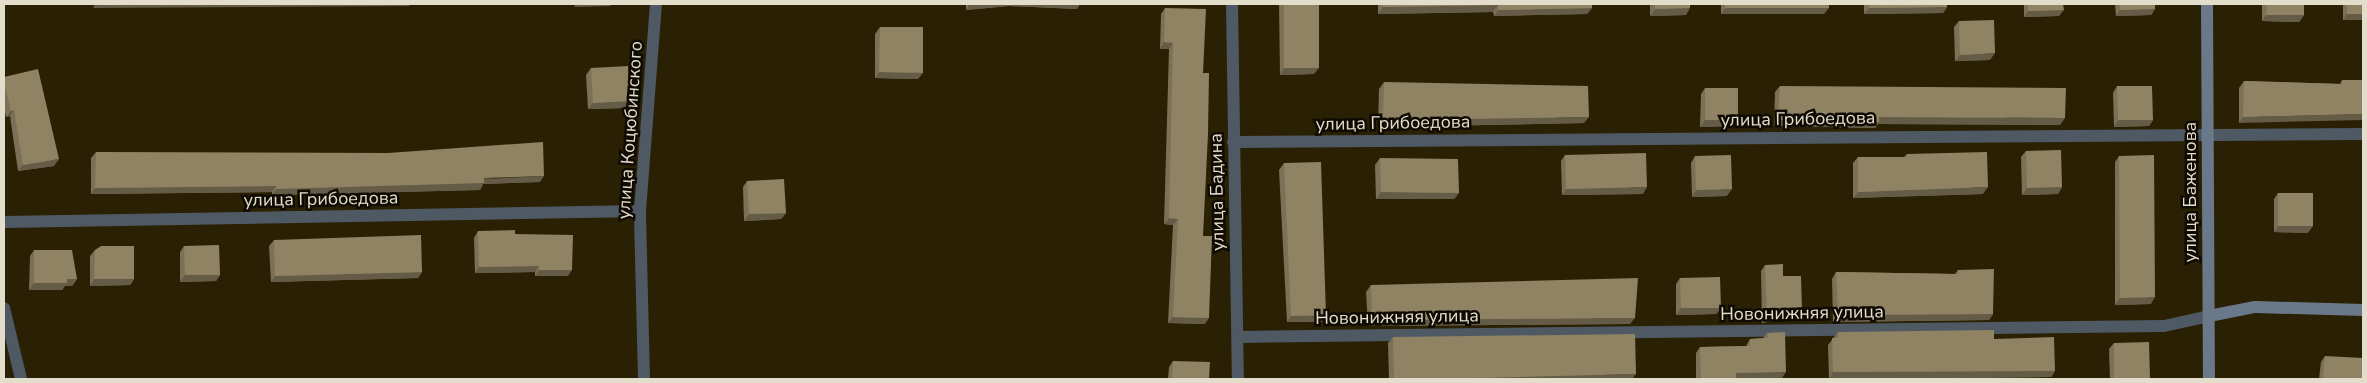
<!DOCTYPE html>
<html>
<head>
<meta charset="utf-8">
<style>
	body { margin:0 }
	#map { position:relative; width:2367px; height:383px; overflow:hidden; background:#2a2003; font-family:"Nunito Sans",sans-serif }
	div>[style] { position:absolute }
	.minor>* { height:12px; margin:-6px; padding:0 6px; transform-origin:6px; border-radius:6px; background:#4f5964 }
	.secondary>* { height:12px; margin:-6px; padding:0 6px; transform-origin:6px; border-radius:6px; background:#697989 }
	.wall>* { inset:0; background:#7b7156 }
	.shaded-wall>* { inset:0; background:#645c46 }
	.building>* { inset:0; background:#8f8364 }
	span { translate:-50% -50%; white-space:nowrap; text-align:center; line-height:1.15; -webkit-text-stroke:5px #0f0b02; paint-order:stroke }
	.street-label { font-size:18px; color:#e3ddcc }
	.frame { position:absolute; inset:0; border:5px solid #e3ddcc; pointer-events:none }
</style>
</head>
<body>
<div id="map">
	<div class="minor">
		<div style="left:1232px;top:4px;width:375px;rotate:89.1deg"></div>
		<div style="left:1233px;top:142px;width:1130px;rotate:-0.41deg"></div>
		<div style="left:4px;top:222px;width:636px;rotate:-0.99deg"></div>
		<div style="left:4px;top:308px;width:73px;rotate:76.5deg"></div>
		<div style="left:1238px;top:337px;width:926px;rotate:-0.68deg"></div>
		<div style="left:2164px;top:326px;width:46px;rotate:-12.5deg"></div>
		<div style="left:644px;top:379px;width:168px;rotate:-91.4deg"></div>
		<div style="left:640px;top:211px;width:208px;rotate:-85.6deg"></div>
	</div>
	<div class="secondary">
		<div style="left:2207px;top:4px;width:375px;rotate:89.7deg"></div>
		<div style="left:2209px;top:316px;width:47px;rotate:-11.1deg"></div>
		<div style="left:2255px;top:307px;width:108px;rotate:1.6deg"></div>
	</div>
	<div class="wall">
		<div style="clip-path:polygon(966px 4px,1080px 4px,1077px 9px,1009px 6px,966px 10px)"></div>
		<div style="clip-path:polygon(1279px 4px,1319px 4px,1314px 74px,1280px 75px)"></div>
		<div style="clip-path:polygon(1378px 4px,1592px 4px,1592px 8px,1587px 14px,1494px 16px,1493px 12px,1378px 14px)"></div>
		<div style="clip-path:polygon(1650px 4px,1690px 4px,1686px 15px,1650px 16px)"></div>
		<div style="clip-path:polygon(1721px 4px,1829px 4px,1824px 14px,1721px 14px)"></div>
		<div style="clip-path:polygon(1864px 4px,1947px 4px,1947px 7px,1943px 13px,1864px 14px)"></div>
		<div style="clip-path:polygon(2024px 4px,2063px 4px,2059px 16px,2024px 17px)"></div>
		<div style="clip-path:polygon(2115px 4px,2155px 4px,2155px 9px,2151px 15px,2116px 16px)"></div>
		<div style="clip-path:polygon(2262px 4px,2304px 4px,2304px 15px,2299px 22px,2262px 21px)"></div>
		<div style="clip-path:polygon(2343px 4px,2363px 4px,2363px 20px,2343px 20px)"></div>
		<div style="clip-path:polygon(1165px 8px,1203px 73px,1203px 236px,1205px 324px,1168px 323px,1173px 225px,1164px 224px,1169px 49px,1160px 49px,1161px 14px)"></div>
		<div style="clip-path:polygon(1959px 21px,1990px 60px,1955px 61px,1954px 27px)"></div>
		<div style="clip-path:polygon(880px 27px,918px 79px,875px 78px,875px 34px)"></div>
		<div style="clip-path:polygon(591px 68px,630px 101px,626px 108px,588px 109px,586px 75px)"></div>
		<div style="clip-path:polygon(4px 77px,54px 166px,18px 171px,10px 116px,6px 117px,4px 107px)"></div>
		<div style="clip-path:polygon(2342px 80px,2363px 80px,2239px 123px,2239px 88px,2244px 81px,2340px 84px)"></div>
		<div style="clip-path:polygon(1384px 82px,1584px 123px,1378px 127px,1379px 89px)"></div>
		<div style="clip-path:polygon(1780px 86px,2060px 125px,1878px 124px,1875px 128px,1774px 126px,1775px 92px)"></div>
		<div style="clip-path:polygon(2117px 86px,2153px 120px,2149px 126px,2114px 127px,2113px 93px)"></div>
		<div style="clip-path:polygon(1705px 88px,1738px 120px,1734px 126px,1700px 127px,1701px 94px)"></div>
		<div style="clip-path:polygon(2026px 151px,2062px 187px,2058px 194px,2022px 195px,2021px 157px)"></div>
		<div style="clip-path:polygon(96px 152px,540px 182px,483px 184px,480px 190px,272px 195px,272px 192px,91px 194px,91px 158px)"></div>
		<div style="clip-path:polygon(1907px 154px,1983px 194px,1853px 198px,1853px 163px,1858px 157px,1904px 157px)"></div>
		<div style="clip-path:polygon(1565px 155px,1643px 194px,1562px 195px,1561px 161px)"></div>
		<div style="clip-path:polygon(1695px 156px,1727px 196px,1692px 197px,1691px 163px)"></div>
		<div style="clip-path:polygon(2119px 156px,2151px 304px,2115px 305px,2115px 162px)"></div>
		<div style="clip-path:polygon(1380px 158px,1459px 193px,1454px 199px,1376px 199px,1375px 165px)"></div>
		<div style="clip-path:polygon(1284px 163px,1326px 315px,1322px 322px,1287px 322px,1279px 170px)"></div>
		<div style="clip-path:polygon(747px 181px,786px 213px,781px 219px,744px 221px,743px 187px)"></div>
		<div style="clip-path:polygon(2278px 193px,2308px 233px,2274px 232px,2274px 199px)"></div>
		<div style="clip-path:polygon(478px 231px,515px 234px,568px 276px,535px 276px,535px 272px,475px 273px,474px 238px)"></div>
		<div style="clip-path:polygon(274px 240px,422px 272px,418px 278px,271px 282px,269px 246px)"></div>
		<div style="clip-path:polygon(184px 246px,220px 275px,216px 281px,180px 282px,180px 252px)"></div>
		<div style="clip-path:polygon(34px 250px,77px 279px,72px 286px,65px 286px,62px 290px,29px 290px,30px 256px)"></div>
		<div style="clip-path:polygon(95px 250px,134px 279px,130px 285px,90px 286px,90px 256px)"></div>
		<div style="clip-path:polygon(1765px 265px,1783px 276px,1802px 310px,1797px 316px,1762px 323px,1761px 271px)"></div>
		<div style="clip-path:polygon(1958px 270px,1993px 314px,1989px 320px,1833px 322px,1832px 279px,1836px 272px,1955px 274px)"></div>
		<div style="clip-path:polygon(1680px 278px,1721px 308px,1716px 314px,1676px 315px,1676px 284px)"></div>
		<div style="clip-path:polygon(1371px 285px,1630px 324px,1368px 326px,1366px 292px)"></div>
		<div style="clip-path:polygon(1838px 332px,1994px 339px,2055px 371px,2051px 377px,1829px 379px,1828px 345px)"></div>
		<div style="clip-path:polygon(1767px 333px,1782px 378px,1696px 379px,1696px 353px,1700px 347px,1746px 346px,1750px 339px,1763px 338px)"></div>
		<div style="clip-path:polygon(1393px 337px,1632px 379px,1389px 379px,1388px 343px)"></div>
		<div style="clip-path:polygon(2114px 343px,2150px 379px,2110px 379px,2109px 349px)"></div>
		<div style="clip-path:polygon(2325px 356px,2363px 379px,2319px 379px,2321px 362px)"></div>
		<div style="clip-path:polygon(1173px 361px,1209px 379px,1168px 379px,1169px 367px)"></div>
	</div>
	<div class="shaded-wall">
		<div style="clip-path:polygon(95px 4px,411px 4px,409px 6px,93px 8px)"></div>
		<div style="clip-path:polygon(576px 4px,612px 4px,610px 6px,574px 7px)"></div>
		<div style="clip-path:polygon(970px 4px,1080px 4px,1077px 9px,1009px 6px,966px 10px)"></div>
		<div style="clip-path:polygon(1498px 5px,1493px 12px,1378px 14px,1383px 7px)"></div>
		<div style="clip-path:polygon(1947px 7px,1943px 13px,1864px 14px,1869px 8px)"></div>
		<div style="clip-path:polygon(1592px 8px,1587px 14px,1494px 16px,1498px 10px)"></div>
		<div style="clip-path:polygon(1690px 8px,1686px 15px,1650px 16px,1655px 9px)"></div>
		<div style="clip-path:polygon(1725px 8px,1829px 8px,1824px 14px,1721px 14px)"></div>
		<div style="clip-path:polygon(2155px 9px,2151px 15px,2116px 16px,2120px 10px)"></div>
		<div style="clip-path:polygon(2064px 10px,2059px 16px,2024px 17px,2028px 11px)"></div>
		<div style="clip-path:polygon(2347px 14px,2363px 14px,2363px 20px,2343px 20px)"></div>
		<div style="clip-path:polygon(2266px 15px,2304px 15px,2299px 22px,2262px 21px)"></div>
		<div style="clip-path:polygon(1164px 42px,1173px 43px,1169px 49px,1160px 49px)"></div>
		<div style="clip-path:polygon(1995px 53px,1990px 60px,1955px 61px,1960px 55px)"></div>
		<div style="clip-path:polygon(1284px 68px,1319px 68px,1314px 74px,1280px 75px)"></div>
		<div style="clip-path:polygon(879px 72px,923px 73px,918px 79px,875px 78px)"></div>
		<div style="clip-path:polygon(630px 101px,626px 108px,588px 109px,593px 103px)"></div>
		<div style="clip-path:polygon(14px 110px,10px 116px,6px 117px,11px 111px)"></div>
		<div style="clip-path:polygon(2363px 114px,2363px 120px,2239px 123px,2243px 117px)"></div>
		<div style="clip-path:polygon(1589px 117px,1584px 123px,1378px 127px,1383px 120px)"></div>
		<div style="clip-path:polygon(1879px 117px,2065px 118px,2060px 125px,1878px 124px,1875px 128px,1774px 126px,1778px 120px)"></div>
		<div style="clip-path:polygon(1705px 120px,1738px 120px,1734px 126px,1700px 127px)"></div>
		<div style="clip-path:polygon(2118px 120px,2153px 120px,2149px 126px,2114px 127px)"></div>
		<div style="clip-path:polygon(59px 159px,54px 166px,18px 171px,23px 165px)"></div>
		<div style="clip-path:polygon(544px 176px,540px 182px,483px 184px,480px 190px,272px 195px,277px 189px)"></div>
		<div style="clip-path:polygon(276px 186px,272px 192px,91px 194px,95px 188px)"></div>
		<div style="clip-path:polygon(1647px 187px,1643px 194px,1562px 195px,1566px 189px)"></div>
		<div style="clip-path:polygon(1988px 187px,1983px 194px,1853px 198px,1858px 192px)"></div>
		<div style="clip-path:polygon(2062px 187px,2058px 194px,2022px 195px,2027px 188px)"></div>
		<div style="clip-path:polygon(1732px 189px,1727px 196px,1692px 197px,1696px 190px)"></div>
		<div style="clip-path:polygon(1381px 192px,1459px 193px,1454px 199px,1376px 199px)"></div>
		<div style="clip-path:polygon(786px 213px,781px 219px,744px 221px,749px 214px)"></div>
		<div style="clip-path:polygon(1169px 218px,1178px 219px,1173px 225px,1164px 224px)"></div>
		<div style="clip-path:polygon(2278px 226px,2313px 226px,2308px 233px,2274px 232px)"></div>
		<div style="clip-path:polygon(539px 266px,535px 272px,475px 273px,479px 267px)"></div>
		<div style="clip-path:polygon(539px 270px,572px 270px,568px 276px,535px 276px)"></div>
		<div style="clip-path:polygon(422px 272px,418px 278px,271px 282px,275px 276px)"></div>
		<div style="clip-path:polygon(185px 275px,220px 275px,216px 281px,180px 282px)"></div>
		<div style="clip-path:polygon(67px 279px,77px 279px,72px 286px,65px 286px,62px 290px,29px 290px,34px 283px)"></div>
		<div style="clip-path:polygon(94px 279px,134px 279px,130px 285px,90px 286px)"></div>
		<div style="clip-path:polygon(2155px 297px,2151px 304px,2115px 305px,2120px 298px)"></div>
		<div style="clip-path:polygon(1681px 308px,1721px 308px,1716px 314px,1676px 315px)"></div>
		<div style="clip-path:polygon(1802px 310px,1797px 316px,1762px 323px,1767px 316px)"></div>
		<div style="clip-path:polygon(1993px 314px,1989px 320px,1833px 322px,1838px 315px)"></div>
		<div style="clip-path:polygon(1326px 315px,1322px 322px,1287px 322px,1291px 316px)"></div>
		<div style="clip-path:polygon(1173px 317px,1209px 318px,1205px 324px,1168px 323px)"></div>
		<div style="clip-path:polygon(1635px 318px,1630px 324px,1368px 326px,1372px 320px)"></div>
		<div style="clip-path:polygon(2055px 371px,2051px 377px,1829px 379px,1833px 372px)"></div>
		<div style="clip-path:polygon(1786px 372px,1782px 378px,1732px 379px,1736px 373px)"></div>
		<div style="clip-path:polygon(1636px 374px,1632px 379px,1437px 379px)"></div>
	</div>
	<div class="building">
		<div style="clip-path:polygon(1284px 4px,1319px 4px,1319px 68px,1284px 68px)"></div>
		<div style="clip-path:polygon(1382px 4px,1592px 4px,1592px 8px,1498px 10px,1498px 5px,1383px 7px)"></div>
		<div style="clip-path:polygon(1655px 4px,1690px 4px,1690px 8px,1655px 9px)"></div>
		<div style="clip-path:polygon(1725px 4px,1829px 4px,1829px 8px,1725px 8px)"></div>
		<div style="clip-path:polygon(1868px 4px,1947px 4px,1947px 7px,1869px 8px)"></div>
		<div style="clip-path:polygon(2028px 4px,2063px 4px,2064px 10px,2028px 11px)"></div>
		<div style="clip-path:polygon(2120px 4px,2155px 4px,2155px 9px,2120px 10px)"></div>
		<div style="clip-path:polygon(2267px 4px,2304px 4px,2304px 15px,2266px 15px)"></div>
		<div style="clip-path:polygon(2347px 4px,2363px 4px,2363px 14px,2347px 14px)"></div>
		<div style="clip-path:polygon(1165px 8px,1206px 9px,1203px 73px,1209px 73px,1208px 134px,1203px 236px,1212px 236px,1209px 318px,1173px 317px,1178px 219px,1169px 218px,1173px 43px,1164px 42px)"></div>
		<div style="clip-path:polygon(1994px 20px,1995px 53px,1960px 55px,1959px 21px)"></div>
		<div style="clip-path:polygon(880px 27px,923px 27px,923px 73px,879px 72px)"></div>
		<div style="clip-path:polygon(628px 66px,630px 101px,593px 103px,591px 68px)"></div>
		<div style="clip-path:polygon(38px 69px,59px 159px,23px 165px,14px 110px,11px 111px,4px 83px,4px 77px)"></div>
		<div style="clip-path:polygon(2342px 80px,2363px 80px,2363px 114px,2243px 117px,2244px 81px,2342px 84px)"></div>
		<div style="clip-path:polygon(1384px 82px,1588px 86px,1589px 117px,1383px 120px)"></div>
		<div style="clip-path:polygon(1780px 86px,2066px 88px,2065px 118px,1879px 117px,1879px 122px,1778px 120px)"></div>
		<div style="clip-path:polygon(2117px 86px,2152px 86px,2153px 120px,2118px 120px)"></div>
		<div style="clip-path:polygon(1705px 88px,1738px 88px,1738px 120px,1705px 120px)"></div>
		<div style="clip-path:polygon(543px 142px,544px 176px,484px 178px,484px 183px,277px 189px,276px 186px,95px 188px,96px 152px,388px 153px)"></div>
		<div style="clip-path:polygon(2061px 150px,2062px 187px,2027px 188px,2026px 151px)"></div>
		<div style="clip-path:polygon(1987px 152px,1988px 187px,1858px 192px,1858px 157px,1907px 157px,1907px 154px)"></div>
		<div style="clip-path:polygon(1646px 153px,1647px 187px,1566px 189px,1565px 155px)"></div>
		<div style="clip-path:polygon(1731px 155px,1732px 189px,1696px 190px,1695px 156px)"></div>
		<div style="clip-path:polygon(2154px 155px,2155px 297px,2120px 298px,2119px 156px)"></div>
		<div style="clip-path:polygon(1380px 158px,1458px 159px,1459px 193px,1381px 192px)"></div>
		<div style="clip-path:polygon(1321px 162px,1326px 315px,1291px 316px,1284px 163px)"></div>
		<div style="clip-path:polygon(784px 179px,786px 213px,749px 214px,747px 181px)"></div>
		<div style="clip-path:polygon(2278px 193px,2313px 193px,2313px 226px,2278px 226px)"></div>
		<div style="clip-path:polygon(515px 230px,515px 234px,573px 235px,572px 270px,539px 270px,539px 266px,479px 267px,478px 231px)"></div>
		<div style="clip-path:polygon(421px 235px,422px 272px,275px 276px,274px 240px)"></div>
		<div style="clip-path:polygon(219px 245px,220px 275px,185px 275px,184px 246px)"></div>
		<div style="clip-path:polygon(101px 246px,134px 246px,134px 279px,94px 279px,95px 250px)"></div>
		<div style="clip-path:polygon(34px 250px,72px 250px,77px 279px,67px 279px,67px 283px,34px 283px)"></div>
		<div style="clip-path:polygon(1783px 264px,1783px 276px,1801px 276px,1802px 310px,1767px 316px,1765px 265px)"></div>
		<div style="clip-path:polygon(1994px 269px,1993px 314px,1838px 315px,1836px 272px,1958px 274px,1958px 270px)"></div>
		<div style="clip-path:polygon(1720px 277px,1721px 308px,1681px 308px,1680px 278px)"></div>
		<div style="clip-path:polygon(1638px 278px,1635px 318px,1372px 320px,1371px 285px)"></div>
		<div style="clip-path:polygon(1994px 330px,1994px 339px,2054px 337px,2055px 371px,1833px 372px,1832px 338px,1838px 338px,1838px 332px)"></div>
		<div style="clip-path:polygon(1785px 332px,1786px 372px,1736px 373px,1736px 379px,1701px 379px,1700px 347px,1750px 346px,1750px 339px,1768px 338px,1767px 333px)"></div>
		<div style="clip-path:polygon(1635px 334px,1636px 374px,1437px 379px,1394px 379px,1393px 337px)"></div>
		<div style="clip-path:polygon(2149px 342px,2150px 379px,2114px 379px,2114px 343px)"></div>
		<div style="clip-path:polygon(2325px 356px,2363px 358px,2363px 379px,2323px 379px)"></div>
		<div style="clip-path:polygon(1173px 361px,1210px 362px,1209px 379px,1172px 379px)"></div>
	</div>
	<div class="street-label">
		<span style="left:1798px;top:119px;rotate:-1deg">улица Грибоедова</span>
		<span style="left:1393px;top:123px;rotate:-1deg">улица Грибоедова</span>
		<span style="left:630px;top:130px;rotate:-86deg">улица Коцюбинского</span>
		<span style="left:1217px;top:192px;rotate:-91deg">улица Бадина</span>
		<span style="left:2190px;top:192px;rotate:-90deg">улица Баженова</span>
		<span style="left:321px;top:199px;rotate:-1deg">улица Грибоедова</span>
		<span style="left:1802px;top:313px;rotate:-1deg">Новонижняя улица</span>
		<span style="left:1397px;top:317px;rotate:-1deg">Новонижняя улица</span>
	</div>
	<div class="frame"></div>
</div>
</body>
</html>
